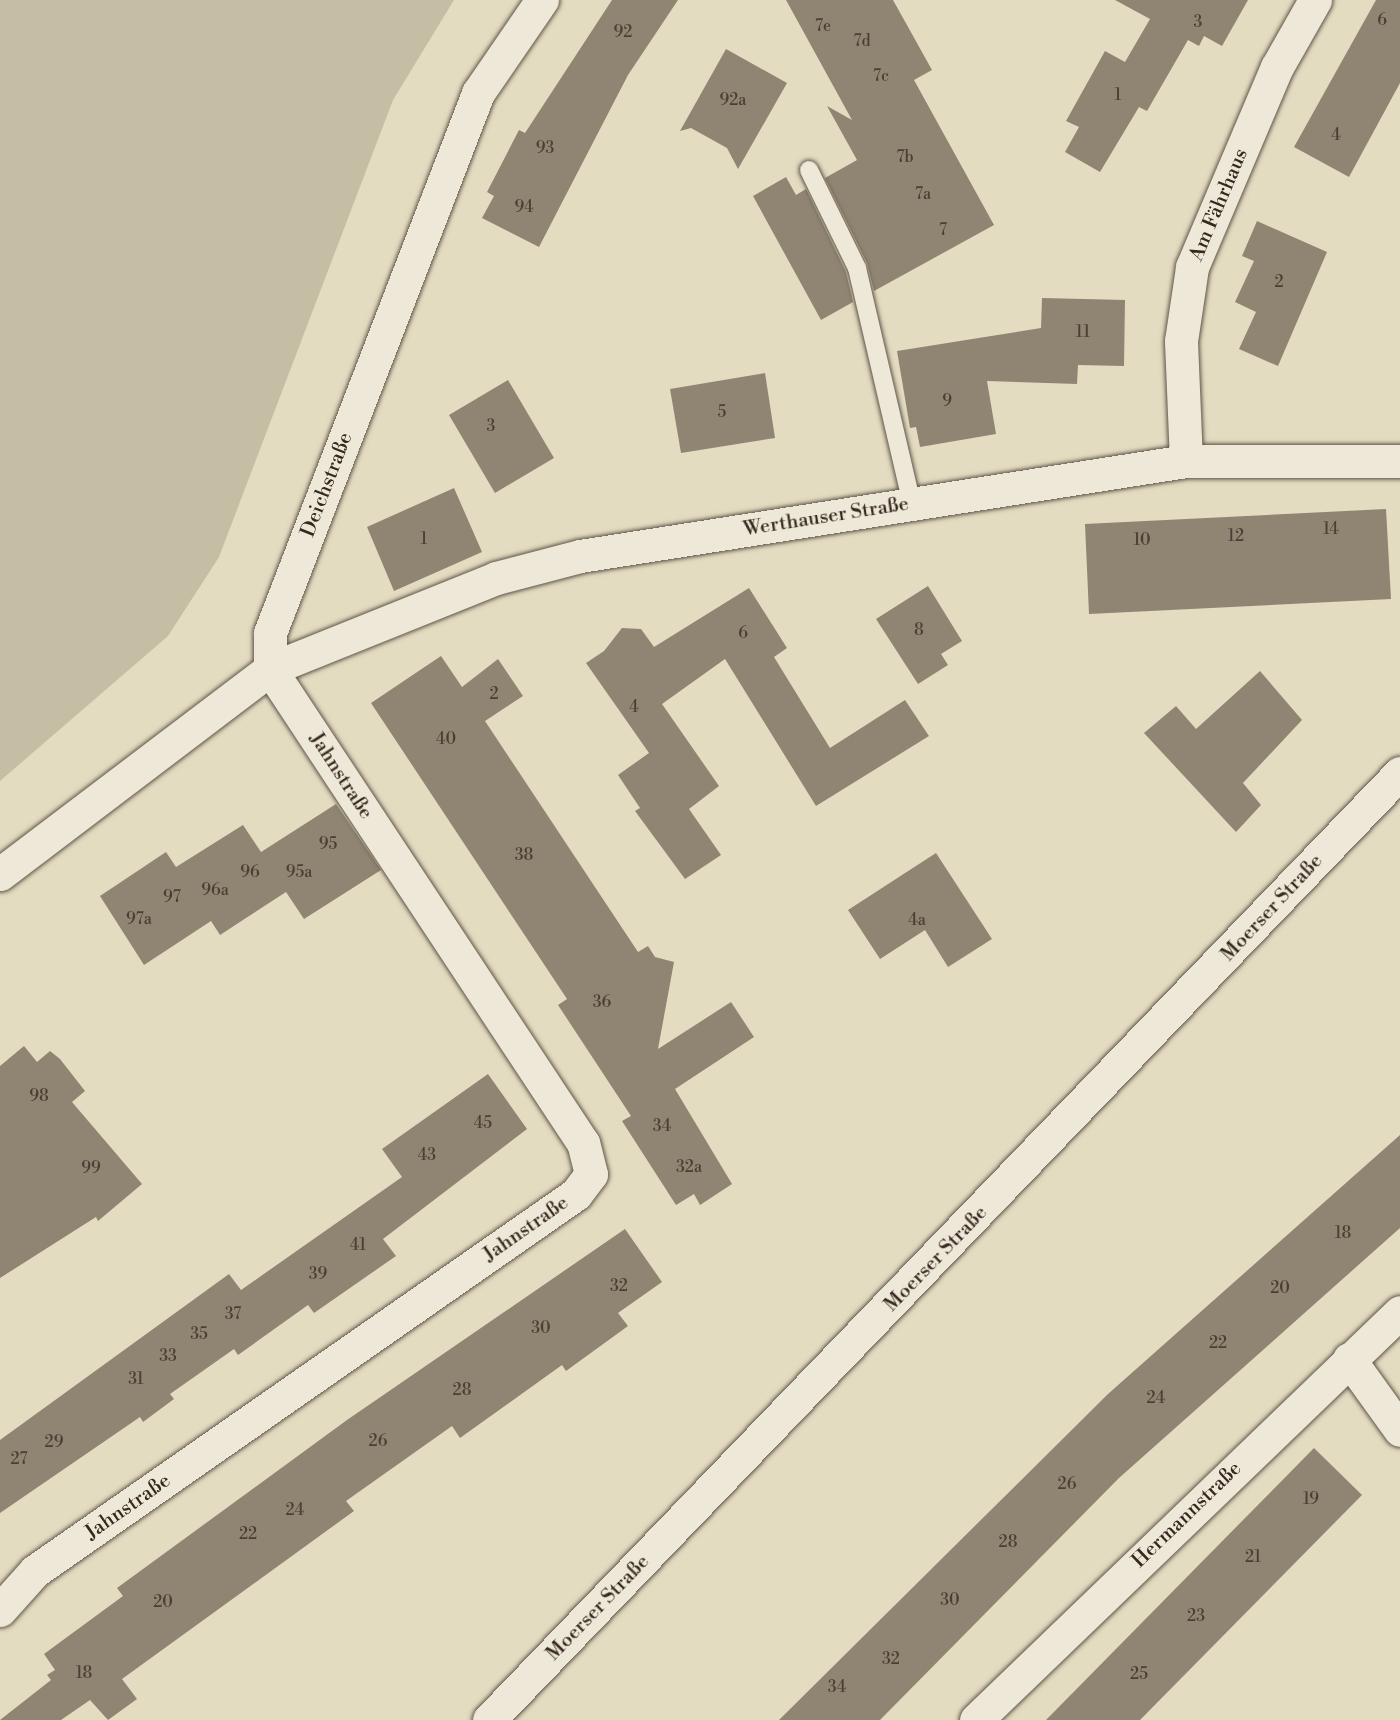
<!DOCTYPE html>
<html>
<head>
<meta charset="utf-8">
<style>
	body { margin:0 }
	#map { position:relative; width:1400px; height:1720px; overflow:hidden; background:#e3dcc1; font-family:"Libre Bodoni",serif }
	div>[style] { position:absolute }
	.green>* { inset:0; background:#c6bda5 }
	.building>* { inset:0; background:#908573 }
	.roads { filter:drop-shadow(0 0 2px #615448) drop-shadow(0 0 2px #615448) }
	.lane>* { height:18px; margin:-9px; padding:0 9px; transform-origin:9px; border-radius:9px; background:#ede8d7 }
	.street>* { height:33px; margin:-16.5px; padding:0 16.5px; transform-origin:16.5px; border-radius:16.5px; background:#ede8d7 }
	.secondary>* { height:33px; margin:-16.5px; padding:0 16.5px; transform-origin:16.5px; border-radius:16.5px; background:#ede8d7 }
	span { translate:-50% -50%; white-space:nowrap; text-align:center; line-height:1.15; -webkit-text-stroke:4.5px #ede8d7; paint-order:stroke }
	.number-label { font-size:16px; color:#4c3e34 }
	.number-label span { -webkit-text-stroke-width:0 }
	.street-label { font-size:20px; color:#36271f }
</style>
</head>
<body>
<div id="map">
	<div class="green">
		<div style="clip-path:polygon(0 0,454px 0,393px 100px,219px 557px,168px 636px,0 781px)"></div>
	</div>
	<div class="building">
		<div style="clip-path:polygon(612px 0,678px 0,628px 75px,539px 247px,482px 218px,494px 196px,487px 192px,519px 130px,525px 133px)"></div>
		<div style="clip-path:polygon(786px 0,893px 0,932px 70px,914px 80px,994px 225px,874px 291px,867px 263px,825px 178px,857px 160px,827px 106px,852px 120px)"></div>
		<div style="clip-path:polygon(1115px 0,1248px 0,1222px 46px,1204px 36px,1199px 46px,1188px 40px,1147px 111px,1139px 107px,1100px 172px,1065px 152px,1079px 127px,1066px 121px,1105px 51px,1125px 62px,1150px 19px)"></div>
		<div style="clip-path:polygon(1376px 0,1400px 0,1400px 83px,1349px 177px,1294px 147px)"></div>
		<div style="clip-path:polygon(726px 49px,787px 83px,738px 169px,727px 148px,691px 128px,680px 131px)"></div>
		<div style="clip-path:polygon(786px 177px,796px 195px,806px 189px,846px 272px,853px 302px,821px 320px,753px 196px)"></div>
		<div style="clip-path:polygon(1257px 221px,1327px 252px,1278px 366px,1239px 349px,1256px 312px,1235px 302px,1254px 261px,1242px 256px)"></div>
		<div style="clip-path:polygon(1042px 298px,1125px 300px,1124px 366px,1078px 365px,1077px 384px,987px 381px,996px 434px,920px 447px,916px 427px,910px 428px,897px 351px,1041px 328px)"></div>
		<div style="clip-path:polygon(765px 373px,775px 438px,681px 453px,670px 389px)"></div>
		<div style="clip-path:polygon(508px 380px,554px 458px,495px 493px,449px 415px)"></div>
		<div style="clip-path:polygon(454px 488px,482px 552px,394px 591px,367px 527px)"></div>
		<div style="clip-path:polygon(1386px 509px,1391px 599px,1089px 614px,1085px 524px)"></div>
		<div style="clip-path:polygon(928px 586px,962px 641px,941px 654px,948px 665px,918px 684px,876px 619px)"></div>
		<div style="clip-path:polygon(749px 588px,787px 648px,774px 657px,830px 748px,905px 700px,929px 736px,816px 806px,725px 659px,662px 704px,719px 786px,689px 809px,721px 855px,685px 879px,635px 811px,640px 808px,618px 775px,649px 753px,586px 663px,604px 651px,622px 628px,641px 629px,654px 647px)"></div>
		<div style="clip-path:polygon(441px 656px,462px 687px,498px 659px,523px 696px,485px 721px,638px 952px,648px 946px,655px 957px,674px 962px,658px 1049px,731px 1002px,754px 1037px,675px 1089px,732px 1184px,700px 1205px,694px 1194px,676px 1205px,622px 1121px,631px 1116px,558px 1005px,567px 999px,371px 703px)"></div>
		<div style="clip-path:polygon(1260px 671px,1302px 720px,1243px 783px,1261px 805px,1236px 832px,1144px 733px,1176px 706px,1196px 729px)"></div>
		<div style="clip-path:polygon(336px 804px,381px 870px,304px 919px,286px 892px,220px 935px,211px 921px,144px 965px,100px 896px,166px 852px,176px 867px,243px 825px,261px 852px)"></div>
		<div style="clip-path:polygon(936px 853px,992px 939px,948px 967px,925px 930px,880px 959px,848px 910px)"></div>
		<div style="clip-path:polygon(24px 1046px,37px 1062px,50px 1051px,60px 1059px,85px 1091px,72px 1102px,142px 1184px,98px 1221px,96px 1217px,0 1278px,0 1066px)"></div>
		<div style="clip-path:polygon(488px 1074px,527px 1129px,383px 1239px,396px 1256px,314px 1313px,308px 1305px,238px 1355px,234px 1349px,170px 1394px,174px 1399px,143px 1422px,140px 1417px,0 1513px,0 1440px,229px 1274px,241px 1290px,402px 1177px,382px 1149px)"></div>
		<div style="clip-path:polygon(1400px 1135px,1400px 1228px,1119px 1478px,880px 1720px,779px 1720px,1108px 1394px)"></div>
		<div style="clip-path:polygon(625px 1229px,662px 1282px,618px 1313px,628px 1326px,566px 1371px,562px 1365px,460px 1438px,452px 1426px,346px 1501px,354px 1511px,122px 1679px,137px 1699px,108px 1720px,90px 1700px,61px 1720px,0 1720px,51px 1680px,47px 1675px,55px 1670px,44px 1654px,123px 1596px,117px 1588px,347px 1420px)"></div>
		<div style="clip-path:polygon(1314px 1448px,1362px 1495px,1140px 1720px,1046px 1720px)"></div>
	</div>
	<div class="roads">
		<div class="lane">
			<div style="left:809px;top:170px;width:109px;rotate:63.9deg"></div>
			<div style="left:857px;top:268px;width:242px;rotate:76.9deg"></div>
		</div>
		<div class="street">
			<div style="left:1186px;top:461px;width:120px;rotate:-92.4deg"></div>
			<div style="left:1181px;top:341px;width:75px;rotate:-81.5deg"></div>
			<div style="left:1192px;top:267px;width:217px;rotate:-67deg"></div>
			<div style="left:1277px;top:67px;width:77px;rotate:-60.4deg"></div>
			<div style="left:0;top:874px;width:339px;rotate:-37.2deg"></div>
			<div style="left:270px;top:669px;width:36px;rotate:-90deg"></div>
			<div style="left:270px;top:633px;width:579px;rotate:-68.93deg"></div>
			<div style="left:478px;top:93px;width:113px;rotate:-55.5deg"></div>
			<div style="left:1349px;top:1359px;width:87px;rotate:54.3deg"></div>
			<div style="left:0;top:1610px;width:52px;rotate:-48.1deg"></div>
			<div style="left:35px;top:1571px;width:659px;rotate:-34.87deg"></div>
			<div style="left:576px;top:1194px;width:25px;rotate:-53deg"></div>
			<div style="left:591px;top:1174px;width:32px;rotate:-104deg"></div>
			<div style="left:583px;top:1143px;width:568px;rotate:-123.44deg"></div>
			<div style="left:270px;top:669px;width:244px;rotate:-21.9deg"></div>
			<div style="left:496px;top:578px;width:87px;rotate:-14.7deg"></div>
			<div style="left:580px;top:556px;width:613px;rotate:-8.91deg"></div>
			<div style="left:1186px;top:461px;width:214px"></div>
			<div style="left:976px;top:1720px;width:588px;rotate:-43.9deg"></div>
		</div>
		<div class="secondary">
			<div style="left:489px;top:1720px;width:1314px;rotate:-46.11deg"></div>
		</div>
	</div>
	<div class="number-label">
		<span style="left:1382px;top:20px">6</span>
		<span style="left:1198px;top:22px">3</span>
		<span style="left:823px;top:26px">7e</span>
		<span style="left:623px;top:32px">92</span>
		<span style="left:862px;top:41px">7d</span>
		<span style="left:881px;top:76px">7c</span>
		<span style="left:1118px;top:95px">1</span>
		<span style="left:733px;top:100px">92a</span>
		<span style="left:1336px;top:135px">4</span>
		<span style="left:545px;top:148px">93</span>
		<span style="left:905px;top:157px">7b</span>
		<span style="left:923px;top:194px">7a</span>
		<span style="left:524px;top:207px">94</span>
		<span style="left:943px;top:230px">7</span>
		<span style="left:1279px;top:282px">2</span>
		<span style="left:1083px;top:332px">11</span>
		<span style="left:947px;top:401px">9</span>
		<span style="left:722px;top:412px">5</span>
		<span style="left:491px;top:426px">3</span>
		<span style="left:1331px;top:529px">14</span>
		<span style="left:1236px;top:536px">12</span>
		<span style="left:424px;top:539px">1</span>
		<span style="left:1142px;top:540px">10</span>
		<span style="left:919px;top:630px">8</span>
		<span style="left:743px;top:633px">6</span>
		<span style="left:494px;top:694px">2</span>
		<span style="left:634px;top:707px">4</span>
		<span style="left:446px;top:739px">40</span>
		<span style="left:328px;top:844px">95</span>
		<span style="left:524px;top:855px">38</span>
		<span style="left:250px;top:872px">96</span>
		<span style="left:299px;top:872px">95a</span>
		<span style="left:215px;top:890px">96a</span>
		<span style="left:172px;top:897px">97</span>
		<span style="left:139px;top:919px">97a</span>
		<span style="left:917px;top:920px">4a</span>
		<span style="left:602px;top:1002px">36</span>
		<span style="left:39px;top:1096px">98</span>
		<span style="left:483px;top:1123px">45</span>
		<span style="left:662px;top:1126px">34</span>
		<span style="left:427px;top:1155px">43</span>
		<span style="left:689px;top:1167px">32a</span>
		<span style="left:91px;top:1168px">99</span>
		<span style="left:1343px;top:1233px">18</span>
		<span style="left:358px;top:1245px">41</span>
		<span style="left:318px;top:1274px">39</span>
		<span style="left:619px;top:1286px">32</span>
		<span style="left:1280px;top:1288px">20</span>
		<span style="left:233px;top:1314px">37</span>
		<span style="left:541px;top:1328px">30</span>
		<span style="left:199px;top:1334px">35</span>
		<span style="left:1218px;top:1343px">22</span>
		<span style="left:168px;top:1356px">33</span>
		<span style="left:136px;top:1379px">31</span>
		<span style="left:462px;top:1390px">28</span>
		<span style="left:1156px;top:1398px">24</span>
		<span style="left:378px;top:1441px">26</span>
		<span style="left:54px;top:1442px">29</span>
		<span style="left:19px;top:1459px">27</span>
		<span style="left:1067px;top:1484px">26</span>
		<span style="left:1311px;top:1499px">19</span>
		<span style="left:295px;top:1510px">24</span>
		<span style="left:248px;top:1534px">22</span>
		<span style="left:1008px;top:1542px">28</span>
		<span style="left:1253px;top:1557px">21</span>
		<span style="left:950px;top:1600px">30</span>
		<span style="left:163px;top:1602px">20</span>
		<span style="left:1196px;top:1616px">23</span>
		<span style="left:891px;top:1659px">32</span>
		<span style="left:84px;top:1673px">18</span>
		<span style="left:1139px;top:1674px">25</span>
		<span style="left:837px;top:1687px">34</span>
	</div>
	<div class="street-label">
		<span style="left:1219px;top:205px;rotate:-67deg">Am Fährhaus</span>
		<span style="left:327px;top:485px;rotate:-69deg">Deichstraße</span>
		<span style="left:826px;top:517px;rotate:-9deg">Werthauser Straße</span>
		<span style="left:341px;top:776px;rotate:57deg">Jahnstraße</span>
		<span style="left:1272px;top:908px;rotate:-47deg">Moerser Straße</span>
		<span style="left:526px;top:1229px;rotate:-35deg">Jahnstraße</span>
		<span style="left:936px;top:1259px;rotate:-46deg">Moerser Straße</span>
		<span style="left:128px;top:1507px;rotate:-35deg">Jahnstraße</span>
		<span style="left:1187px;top:1515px;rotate:-44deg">Hermannstraße</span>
		<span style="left:598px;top:1608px;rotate:-46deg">Moerser Straße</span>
	</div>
</div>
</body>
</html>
